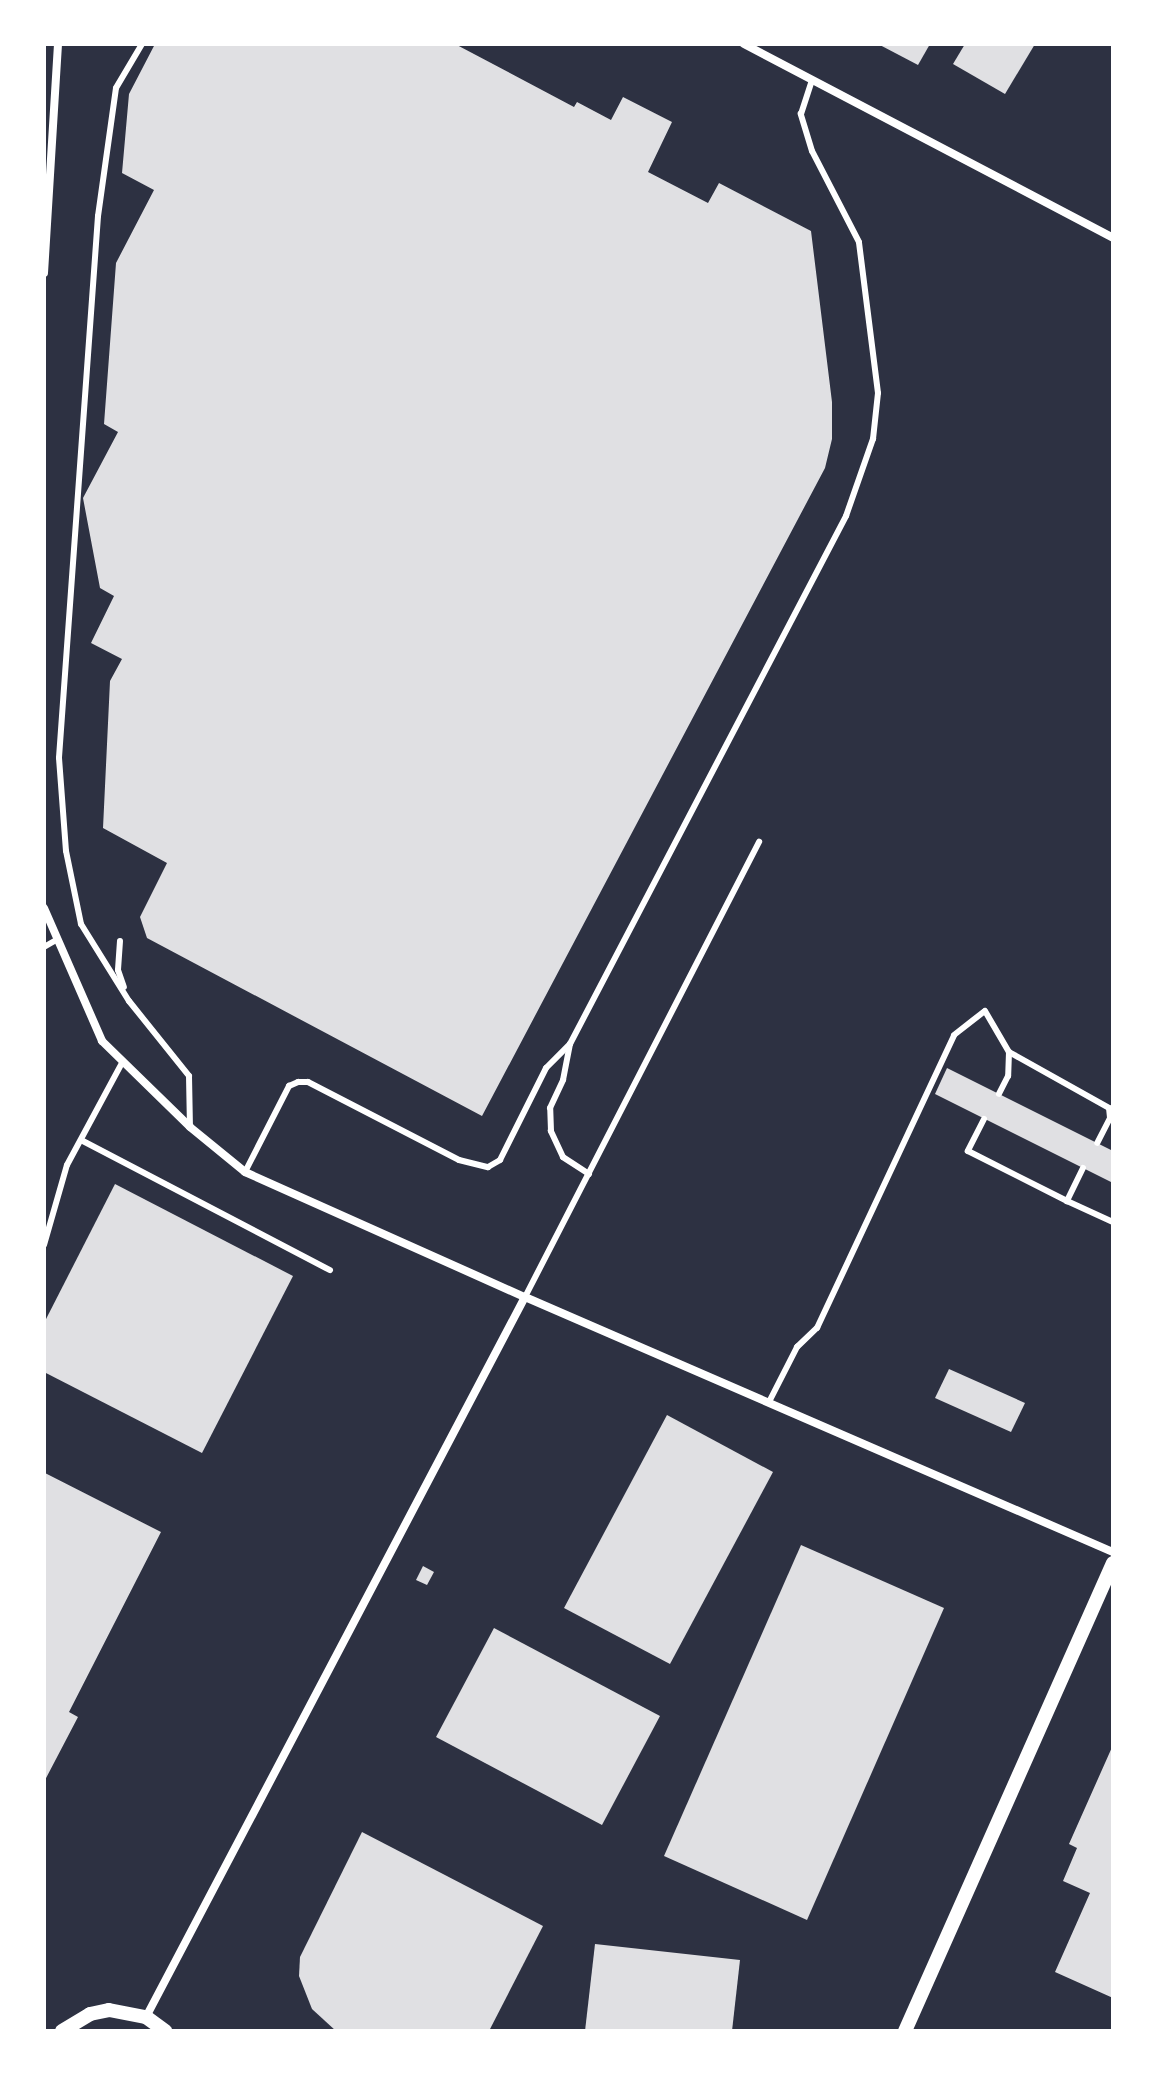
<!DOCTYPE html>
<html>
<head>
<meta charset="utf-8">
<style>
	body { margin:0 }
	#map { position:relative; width:1157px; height:2075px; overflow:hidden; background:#2d3142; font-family:Lato,sans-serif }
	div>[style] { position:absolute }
	.building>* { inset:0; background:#e0e0e3 }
	.service>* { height:6px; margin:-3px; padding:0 3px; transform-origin:3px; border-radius:3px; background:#fff }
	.minor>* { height:8px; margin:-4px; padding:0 4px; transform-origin:4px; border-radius:4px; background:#fff }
	.tertiary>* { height:14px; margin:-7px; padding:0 7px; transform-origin:7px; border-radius:7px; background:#fff }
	span { translate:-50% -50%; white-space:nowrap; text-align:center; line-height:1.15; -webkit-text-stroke:7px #fff; paint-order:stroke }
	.frame { position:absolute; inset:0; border:46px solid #fff; pointer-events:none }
</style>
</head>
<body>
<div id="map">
	<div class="building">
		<div style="clip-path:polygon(155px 44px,455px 44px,574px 107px,577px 102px,611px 120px,623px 97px,672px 122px,648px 172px,708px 203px,719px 183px,811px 231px,832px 402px,832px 439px,825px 468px,482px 1116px,147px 938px,140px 917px,167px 863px,103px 828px,110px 681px,122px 659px,91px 643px,114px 596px,100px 588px,83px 498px,118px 432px,104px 424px,116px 263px,154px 190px,122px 173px,129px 94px)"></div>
		<div style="clip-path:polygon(878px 44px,930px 44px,918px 65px)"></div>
		<div style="clip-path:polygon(965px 44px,1035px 44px,1005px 94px,953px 64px)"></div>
		<div style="clip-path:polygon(947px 1068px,1113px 1151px,1113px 1183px,935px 1094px)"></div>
		<div style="clip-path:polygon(115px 1184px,293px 1276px,202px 1453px,44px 1372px,44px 1323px)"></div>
		<div style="clip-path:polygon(949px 1369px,1025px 1403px,1011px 1432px,935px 1398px)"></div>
		<div style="clip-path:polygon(667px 1415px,773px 1472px,670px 1664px,564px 1608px)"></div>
		<div style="clip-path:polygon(45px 1473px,161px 1532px,69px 1712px,78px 1717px,44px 1782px)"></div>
		<div style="clip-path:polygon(801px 1545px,944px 1608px,807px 1920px,664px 1856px)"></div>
		<div style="clip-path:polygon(423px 1566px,434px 1572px,427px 1585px,416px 1580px)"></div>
		<div style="clip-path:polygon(494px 1628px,660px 1716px,602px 1825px,436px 1737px)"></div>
		<div style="clip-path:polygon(1113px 1745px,1113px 1998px,1055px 1972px,1090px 1893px,1063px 1881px,1077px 1848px,1069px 1844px)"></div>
		<div style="clip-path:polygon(362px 1832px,543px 1926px,489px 2031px,336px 2031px,312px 2009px,299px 1976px,300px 1957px)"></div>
		<div style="clip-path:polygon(595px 1944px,740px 1960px,732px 2031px,585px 2031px)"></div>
	</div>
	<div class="service">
		<div style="left:142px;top:44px;width:51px;rotate:120.6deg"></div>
		<div style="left:116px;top:88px;width:129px;rotate:98deg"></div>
		<div style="left:98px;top:216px;width:543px;rotate:94.12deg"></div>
		<div style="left:59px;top:758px;width:93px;rotate:85.7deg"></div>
		<div style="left:66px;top:851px;width:75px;rotate:78.4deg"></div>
		<div style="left:81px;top:924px;width:91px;rotate:58.1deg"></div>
		<div style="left:129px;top:1001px;width:96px;rotate:51.3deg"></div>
		<div style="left:189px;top:1076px;width:51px;rotate:88.9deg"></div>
		<div style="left:120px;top:941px;width:29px;rotate:94deg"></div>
		<div style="left:118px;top:970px;width:18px;rotate:71deg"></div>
		<div style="left:44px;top:947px;width:16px;rotate:-30deg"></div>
		<div style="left:1009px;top:1052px;width:115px;rotate:29.2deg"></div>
		<div style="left:1109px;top:1108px;width:10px;rotate:84deg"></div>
		<div style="left:1110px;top:1118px;width:28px;rotate:117deg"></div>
		<div style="left:984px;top:1119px;width:36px;rotate:117deg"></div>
		<div style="left:968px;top:1151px;width:111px;rotate:26.8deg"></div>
		<div style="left:81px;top:1140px;width:281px;rotate:27.6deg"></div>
		<div style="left:1083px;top:1168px;width:37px;rotate:116deg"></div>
		<div style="left:1067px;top:1201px;width:51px;rotate:24.5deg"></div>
		<div style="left:245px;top:1172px;width:97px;rotate:-62.9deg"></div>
		<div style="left:289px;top:1086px;width:10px;rotate:-24deg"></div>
		<div style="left:298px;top:1082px;width:10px"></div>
		<div style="left:308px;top:1082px;width:170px;rotate:27.3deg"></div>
		<div style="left:459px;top:1160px;width:30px;rotate:14deg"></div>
		<div style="left:488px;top:1167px;width:14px;rotate:-30deg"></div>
		<div style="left:500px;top:1160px;width:103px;rotate:-63.4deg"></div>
		<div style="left:546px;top:1068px;width:34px;rotate:-45deg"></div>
		<div style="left:589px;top:1174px;width:31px;rotate:-147deg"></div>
		<div style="left:563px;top:1157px;width:29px;rotate:-115deg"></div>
		<div style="left:551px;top:1131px;width:23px;rotate:-92deg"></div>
		<div style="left:550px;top:1108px;width:31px;rotate:-65deg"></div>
		<div style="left:563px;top:1080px;width:37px;rotate:-79deg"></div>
		<div style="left:570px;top:1044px;width:596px;rotate:-62.4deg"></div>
		<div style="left:846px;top:516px;width:82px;rotate:-70.7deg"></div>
		<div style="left:873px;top:439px;width:46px;rotate:-83.8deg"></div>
		<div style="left:878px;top:393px;width:152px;rotate:-97.2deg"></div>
		<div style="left:859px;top:242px;width:102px;rotate:-117.3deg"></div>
		<div style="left:812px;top:151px;width:39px;rotate:-107deg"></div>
		<div style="left:801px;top:114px;width:36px;rotate:-72deg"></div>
		<div style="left:44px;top:1245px;width:83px;rotate:-74deg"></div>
		<div style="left:67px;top:1165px;width:118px;rotate:-61.7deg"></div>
		<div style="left:525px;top:1297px;width:512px;rotate:-62.78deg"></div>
		<div style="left:769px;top:1402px;width:62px;rotate:-63deg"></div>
		<div style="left:797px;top:1347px;width:28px;rotate:-44deg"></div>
		<div style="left:817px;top:1328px;width:323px;rotate:-64.9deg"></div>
		<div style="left:954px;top:1035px;width:39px;rotate:-38deg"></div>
		<div style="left:985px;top:1011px;width:48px;rotate:59.7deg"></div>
		<div style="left:1009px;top:1052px;width:24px;rotate:92deg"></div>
		<div style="left:1008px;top:1076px;width:20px;rotate:117deg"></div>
	</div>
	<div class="minor">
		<div style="left:744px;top:44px;width:417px;rotate:27.7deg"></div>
		<div style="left:44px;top:273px;width:229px;rotate:-86.5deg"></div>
		<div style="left:44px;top:908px;width:145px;rotate:66.4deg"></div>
		<div style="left:102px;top:1041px;width:123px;rotate:44.3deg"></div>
		<div style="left:190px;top:1127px;width:71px;rotate:39.3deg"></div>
		<div style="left:245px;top:1172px;width:307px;rotate:24.1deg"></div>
		<div style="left:525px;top:1297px;width:641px;rotate:23.45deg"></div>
		<div style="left:146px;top:2017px;width:814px;rotate:-62.24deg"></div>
	</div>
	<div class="tertiary">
		<div style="left:62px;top:2031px;width:33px;rotate:-31deg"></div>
		<div style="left:90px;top:2014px;width:19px;rotate:-12deg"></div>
		<div style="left:109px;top:2010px;width:38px;rotate:11deg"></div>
		<div style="left:146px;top:2017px;width:24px;rotate:36deg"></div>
		<div style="left:905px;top:2031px;width:512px;rotate:-66.04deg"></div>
	</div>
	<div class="frame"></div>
</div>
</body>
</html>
